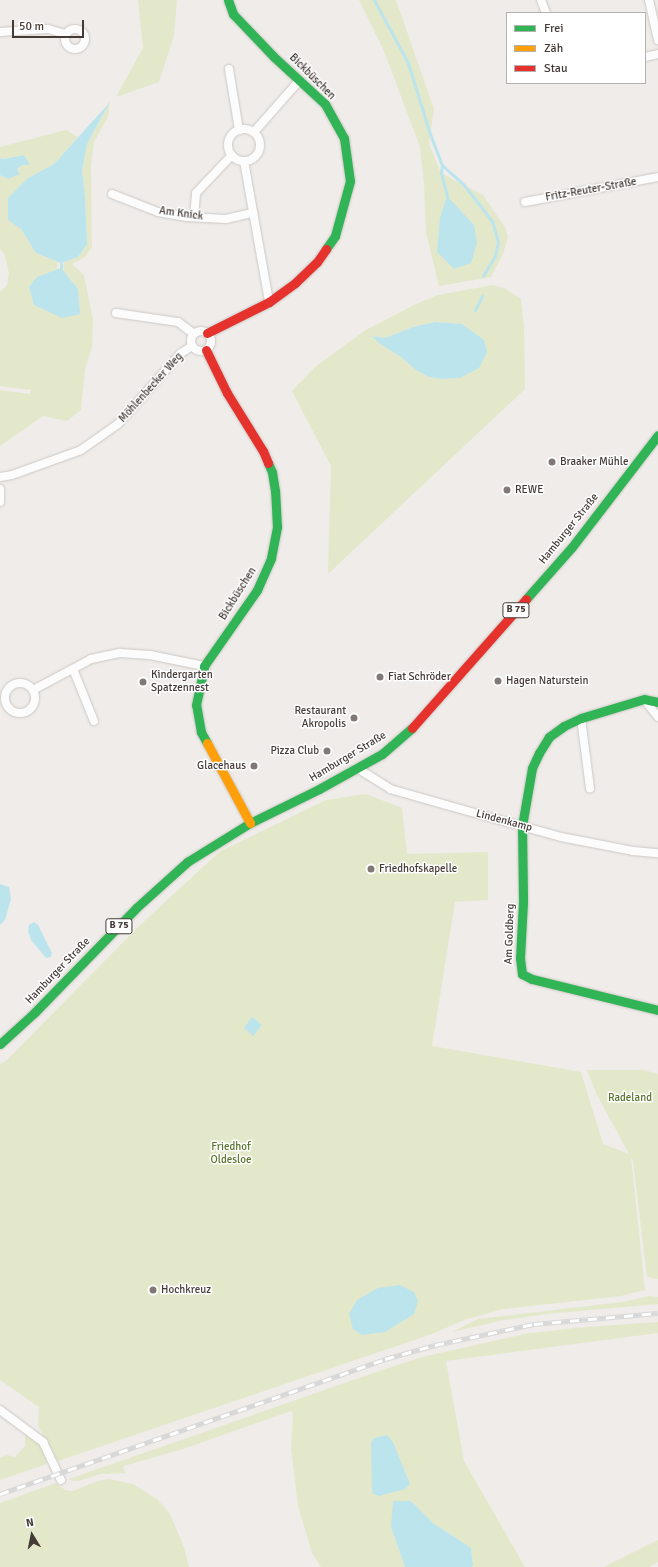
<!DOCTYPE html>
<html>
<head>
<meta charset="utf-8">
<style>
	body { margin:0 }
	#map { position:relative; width:658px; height:1567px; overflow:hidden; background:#efece9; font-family:Signika,sans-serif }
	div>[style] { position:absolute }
	.green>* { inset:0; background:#e4e8ca }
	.water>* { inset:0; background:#bbe4ec }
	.stream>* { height:3px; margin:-1.5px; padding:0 1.5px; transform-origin:1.5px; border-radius:1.5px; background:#bbe4ec }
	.roads { filter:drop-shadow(0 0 1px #ccc8c5) drop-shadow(0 0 1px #ccc8c5) }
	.street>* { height:8px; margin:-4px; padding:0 4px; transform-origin:4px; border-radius:4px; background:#fdfcfc }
	.street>.ring { margin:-4px; padding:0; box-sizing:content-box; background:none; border:8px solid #fdfcfc; border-radius:50% }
	.fast>* { height:9px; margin:-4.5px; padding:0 4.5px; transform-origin:4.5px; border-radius:4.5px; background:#30b455 }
	.slow>* { height:9px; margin:-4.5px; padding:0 4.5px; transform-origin:4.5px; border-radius:4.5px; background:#ff9f0a }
	.jam>* { height:9px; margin:-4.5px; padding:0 4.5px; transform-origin:4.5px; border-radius:4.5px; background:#e5322d }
	.rail>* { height:4.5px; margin-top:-2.25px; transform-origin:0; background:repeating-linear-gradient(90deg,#fff 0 9px,#d9d8d8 0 18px); box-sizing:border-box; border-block:1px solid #d9d8d8 }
	.dots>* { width:11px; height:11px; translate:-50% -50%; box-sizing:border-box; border:2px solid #fff; border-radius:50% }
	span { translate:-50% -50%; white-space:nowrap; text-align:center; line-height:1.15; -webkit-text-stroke:3px #fff; paint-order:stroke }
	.shield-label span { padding:1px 3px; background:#fff; border:1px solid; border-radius:3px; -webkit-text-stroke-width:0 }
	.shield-label { font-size:10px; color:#453b36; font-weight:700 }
	.street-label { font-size:11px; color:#453b36 }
	.poi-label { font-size:11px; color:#453b36 }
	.left { translate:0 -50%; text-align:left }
	.right { translate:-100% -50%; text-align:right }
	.park-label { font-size:11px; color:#59742c }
	.legend { position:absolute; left:506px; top:12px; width:140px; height:72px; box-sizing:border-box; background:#fff; border:1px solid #b5b1af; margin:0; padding:5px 7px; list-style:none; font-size:12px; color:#453b36 }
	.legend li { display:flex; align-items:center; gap:8px; height:20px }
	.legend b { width:20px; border:1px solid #b5b1af }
	.north { position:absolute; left:12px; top:1515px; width:40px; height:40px; -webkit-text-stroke:3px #fff; paint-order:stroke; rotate:350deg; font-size:11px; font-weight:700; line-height:16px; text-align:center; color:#453b36 }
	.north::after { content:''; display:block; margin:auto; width:14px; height:18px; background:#453b36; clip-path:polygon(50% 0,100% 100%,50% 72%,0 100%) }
	.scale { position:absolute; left:12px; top:20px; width:72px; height:18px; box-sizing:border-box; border:2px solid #453b36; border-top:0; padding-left:5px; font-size:12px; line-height:14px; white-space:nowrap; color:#453b36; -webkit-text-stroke:3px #fff; paint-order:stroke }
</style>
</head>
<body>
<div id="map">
	<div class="green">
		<div style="clip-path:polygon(138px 0,177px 0,174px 36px,159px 82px,116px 97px,143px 48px)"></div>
		<div style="clip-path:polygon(359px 0,396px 0,434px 109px,429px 144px,441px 173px,483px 195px,505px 227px,508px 237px,503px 254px,491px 277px,439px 286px,426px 233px,424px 185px,420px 147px,384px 51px)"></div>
		<div style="clip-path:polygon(110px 102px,108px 117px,94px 142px,93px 151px,91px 165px,92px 247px,85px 257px,72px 264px,84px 275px,93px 320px,92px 347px,85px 369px,81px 410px,67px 421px,43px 416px,0 446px,0 390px,30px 394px,31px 390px,0 386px,0 292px,7px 285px,9px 274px,5px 255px,0 249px,0 175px,8px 179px,20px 173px,17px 169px,22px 165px,30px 165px,24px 155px,4px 159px,0 158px,0 147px,66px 130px,78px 137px,54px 164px,28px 178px,21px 229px,36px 253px,58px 262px,57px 269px,78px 289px,63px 271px,64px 262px,78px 257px,87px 244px,85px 196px,82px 172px,87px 144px)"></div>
		<div style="clip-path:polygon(evenodd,493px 285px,504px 288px,521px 299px,524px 327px,525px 389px,328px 574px,331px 466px,292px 391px,315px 367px,364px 331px,416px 304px,438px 295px,493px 285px,435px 322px,461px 324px,460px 378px,442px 379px,429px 377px,416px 370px,401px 357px,380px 344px,373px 336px,385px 338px,413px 327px,435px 322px)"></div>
		<div style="clip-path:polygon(366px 794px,402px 808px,407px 854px,488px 852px,488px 900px,455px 902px,432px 1046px,581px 1072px,603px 1144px,629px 1154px,597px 1095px,587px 1070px,644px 1070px,658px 1074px,658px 1279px,647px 1277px,633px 1161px,631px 1157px,645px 1290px,621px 1296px,503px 1309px,464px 1320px,432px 1334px,58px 1461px,38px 1426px,39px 1407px,0 1380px,0 1064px,6px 1061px,137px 928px,219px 852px,326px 800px)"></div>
		<div style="clip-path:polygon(649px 1296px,658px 1297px,658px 1304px,546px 1314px,504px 1320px,452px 1332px,478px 1319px,622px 1302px)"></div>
		<div style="clip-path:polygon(658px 1322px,658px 1333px,446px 1361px,464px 1461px,525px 1567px,472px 1567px,473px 1565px,471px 1548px,433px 1523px,411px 1501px,391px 1527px,405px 1567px,321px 1567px,312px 1553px,298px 1506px,291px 1448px,293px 1413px,291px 1411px,186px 1448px,124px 1466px,123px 1468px,126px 1473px,100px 1474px,79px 1481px,72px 1481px,69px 1479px,382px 1370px,422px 1357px,525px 1334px,574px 1328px)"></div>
		<div style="clip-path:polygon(25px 1431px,40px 1444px,47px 1464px,0 1480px,0 1458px,7px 1455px,15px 1457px,25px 1446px)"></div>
		<div style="clip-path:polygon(109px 1479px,133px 1484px,158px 1500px,170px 1514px,184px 1547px,189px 1567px,0 1567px,0 1503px,56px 1483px,65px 1490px,73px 1491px,98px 1481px)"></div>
		<div style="clip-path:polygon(658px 1540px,658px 1562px,649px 1567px,604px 1567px)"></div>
	</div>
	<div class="water">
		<div style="clip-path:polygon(110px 102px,87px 144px,82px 171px,85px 196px,87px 244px,78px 257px,61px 263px,36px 253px,21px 229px,8px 220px,8px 198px,28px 178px,54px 164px)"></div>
		<div style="clip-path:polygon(24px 155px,30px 165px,22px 165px,17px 169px,20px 174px,8px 179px,0 175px,0 158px,4px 159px)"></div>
		<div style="clip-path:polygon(447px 196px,474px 225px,477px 243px,471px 263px,454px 269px,437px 252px,440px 218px)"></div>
		<div style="clip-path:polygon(61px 268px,78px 289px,80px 314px,62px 318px,34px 305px,29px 287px,37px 277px)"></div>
		<div style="clip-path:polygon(435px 322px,462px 324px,484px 340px,487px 352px,479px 368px,460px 378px,442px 379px,429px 377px,416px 370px,401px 357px,380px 344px,372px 336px,385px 338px,413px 327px)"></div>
		<div style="clip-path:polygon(0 884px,9px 887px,11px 899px,5px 920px,0 925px)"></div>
		<div style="clip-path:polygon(34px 922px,38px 925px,52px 953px,51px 957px,46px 958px,31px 940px,28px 931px,29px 925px)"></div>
		<div style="clip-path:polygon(252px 1017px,262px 1025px,253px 1036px,244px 1028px)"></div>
		<div style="clip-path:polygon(400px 1285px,414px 1292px,418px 1301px,414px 1314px,385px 1332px,362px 1335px,353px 1329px,349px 1314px,357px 1300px,378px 1288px)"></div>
		<div style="clip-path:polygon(387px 1435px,393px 1442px,410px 1484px,405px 1489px,379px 1496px,372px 1493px,371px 1443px,374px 1438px)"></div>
		<div style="clip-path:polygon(393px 1501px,411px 1501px,433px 1523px,471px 1548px,473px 1565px,472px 1567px,405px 1567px,391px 1527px)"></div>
	</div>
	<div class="stream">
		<div style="left:374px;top:0;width:72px;rotate:61.6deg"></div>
		<div style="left:408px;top:63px;width:74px;rotate:72.8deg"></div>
		<div style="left:430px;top:134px;width:33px;rotate:69deg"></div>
		<div style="left:442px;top:165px;width:30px;rotate:42deg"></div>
		<div style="left:464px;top:185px;width:46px;rotate:52.1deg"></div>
		<div style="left:492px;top:221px;width:22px;rotate:74deg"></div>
		<div style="left:498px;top:242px;width:14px;rotate:102deg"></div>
		<div style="left:495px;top:256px;width:23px;rotate:121deg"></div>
		<div style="left:442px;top:165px;width:8px;rotate:97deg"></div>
		<div style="left:441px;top:173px;width:24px;rotate:75deg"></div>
		<div style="left:61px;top:268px;width:5px;rotate:-90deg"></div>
		<div style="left:475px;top:310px;width:16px;rotate:-63deg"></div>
	</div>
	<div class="roads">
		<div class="street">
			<div style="left:541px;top:0;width:14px;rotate:69deg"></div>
			<div style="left:649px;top:0;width:41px;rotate:77.3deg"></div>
			<div class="ring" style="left:65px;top:29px;width:12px;height:12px"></div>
			<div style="left:0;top:32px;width:48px;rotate:-3.6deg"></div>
			<div style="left:48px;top:29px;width:19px;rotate:16deg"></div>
			<div style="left:645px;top:57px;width:13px;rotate:-13deg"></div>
			<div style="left:229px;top:69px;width:62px;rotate:80.7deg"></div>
			<div class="ring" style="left:228px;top:129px;width:24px;height:24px"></div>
			<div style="left:254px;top:132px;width:68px;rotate:-48.6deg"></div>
			<div style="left:244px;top:161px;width:143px;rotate:79.9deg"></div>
			<div style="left:112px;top:194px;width:49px;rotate:21.4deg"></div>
			<div style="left:158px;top:212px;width:29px;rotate:10deg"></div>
			<div style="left:187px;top:217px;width:39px;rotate:3deg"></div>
			<div style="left:226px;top:219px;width:28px;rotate:-13deg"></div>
			<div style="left:525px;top:202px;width:135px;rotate:-10.6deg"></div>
			<div style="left:194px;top:217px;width:24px;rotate:-85deg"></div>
			<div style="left:196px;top:193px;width:52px;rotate:-46.5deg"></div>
			<div style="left:116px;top:313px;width:63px;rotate:8.3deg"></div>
			<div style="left:178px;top:322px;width:20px;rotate:37deg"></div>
			<div class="ring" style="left:191px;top:331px;width:12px;height:12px"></div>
			<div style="left:0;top:477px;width:12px;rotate:-9deg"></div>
			<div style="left:12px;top:475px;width:73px;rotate:-19.9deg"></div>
			<div style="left:81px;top:450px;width:45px;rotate:-35.1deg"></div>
			<div style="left:118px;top:424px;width:94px;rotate:-48.5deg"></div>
			<div style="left:180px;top:354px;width:14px;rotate:-34deg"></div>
			<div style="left:0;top:489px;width:13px;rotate:90deg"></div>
			<div style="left:73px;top:669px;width:56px;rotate:68deg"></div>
			<div class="ring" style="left:5px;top:683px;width:22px;height:22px"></div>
			<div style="left:33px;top:690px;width:66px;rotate:-28.1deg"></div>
			<div style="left:91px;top:659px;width:30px;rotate:-12deg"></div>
			<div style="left:120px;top:653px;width:30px;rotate:4deg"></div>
			<div style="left:150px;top:655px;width:55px;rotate:11.5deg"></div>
			<div style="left:644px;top:699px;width:23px;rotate:52deg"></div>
			<div style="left:581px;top:718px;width:71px;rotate:82.7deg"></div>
			<div style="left:357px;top:768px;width:39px;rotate:32deg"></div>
			<div style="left:390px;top:789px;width:58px;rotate:15.9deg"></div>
			<div style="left:446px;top:805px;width:119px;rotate:15.5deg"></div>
			<div style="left:561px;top:837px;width:73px;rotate:11deg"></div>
			<div style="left:633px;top:851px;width:25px;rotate:5deg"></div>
			<div style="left:0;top:1410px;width:54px;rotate:36.7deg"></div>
			<div style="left:43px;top:1442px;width:42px;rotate:64.7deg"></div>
		</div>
		<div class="fast">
			<div style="left:228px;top:0;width:15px;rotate:70deg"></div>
			<div style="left:233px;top:14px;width:59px;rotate:46.4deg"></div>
			<div style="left:274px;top:57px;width:69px;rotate:42.7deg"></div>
			<div style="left:325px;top:104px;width:39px;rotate:61deg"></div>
			<div style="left:344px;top:138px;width:43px;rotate:82.1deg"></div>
			<div style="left:350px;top:181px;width:57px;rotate:105.3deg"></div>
			<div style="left:335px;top:236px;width:16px;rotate:125deg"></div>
			<div style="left:526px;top:599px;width:69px;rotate:-48.5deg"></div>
			<div style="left:572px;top:547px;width:141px;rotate:-52.5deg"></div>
			<div style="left:658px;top:702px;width:14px;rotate:-168deg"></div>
			<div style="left:644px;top:699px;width:66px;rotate:163.2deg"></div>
			<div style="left:581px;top:718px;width:19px;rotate:155deg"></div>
			<div style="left:564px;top:726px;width:19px;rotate:144deg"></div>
			<div style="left:549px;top:737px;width:19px;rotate:122deg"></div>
			<div style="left:539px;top:753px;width:17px;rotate:115deg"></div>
			<div style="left:532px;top:768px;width:59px;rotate:99.8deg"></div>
			<div style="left:522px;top:826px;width:76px;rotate:89.2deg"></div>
			<div style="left:523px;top:902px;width:56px;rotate:93.1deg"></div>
			<div style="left:520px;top:958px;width:16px;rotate:83deg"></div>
			<div style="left:522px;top:974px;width:11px;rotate:27deg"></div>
			<div style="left:532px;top:979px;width:130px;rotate:13.8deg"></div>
			<div style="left:207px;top:743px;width:13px;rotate:-119deg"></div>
			<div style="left:201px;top:732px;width:27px;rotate:-100deg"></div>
			<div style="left:196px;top:705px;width:40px;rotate:-78deg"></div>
			<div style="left:204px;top:666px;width:93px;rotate:-55.1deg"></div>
			<div style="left:257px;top:590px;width:35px;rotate:-66deg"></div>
			<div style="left:271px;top:558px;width:32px;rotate:-79deg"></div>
			<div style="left:277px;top:527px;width:36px;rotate:-93deg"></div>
			<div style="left:275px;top:491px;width:19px;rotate:-99deg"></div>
			<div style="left:272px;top:472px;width:10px;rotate:-114deg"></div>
			<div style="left:0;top:1044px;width:46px;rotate:-42.4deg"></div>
			<div style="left:34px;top:1013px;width:146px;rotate:-45.8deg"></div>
			<div style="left:136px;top:908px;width:69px;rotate:-42deg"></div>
			<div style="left:187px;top:862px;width:74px;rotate:-31.8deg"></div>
			<div style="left:250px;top:823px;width:77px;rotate:-26.2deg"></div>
			<div style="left:319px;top:789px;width:72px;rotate:-29.1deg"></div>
			<div style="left:382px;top:754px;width:40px;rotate:-41deg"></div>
		</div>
		<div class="slow">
			<div style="left:207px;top:743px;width:91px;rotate:61.7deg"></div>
		</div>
		<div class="jam">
			<div style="left:207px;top:333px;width:69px;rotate:-26.6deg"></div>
			<div style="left:269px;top:302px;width:32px;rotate:-36deg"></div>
			<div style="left:295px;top:283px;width:30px;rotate:-44deg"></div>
			<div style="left:317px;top:262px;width:16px;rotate:-55deg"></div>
			<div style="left:206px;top:350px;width:48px;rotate:64deg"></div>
			<div style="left:227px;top:393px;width:68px;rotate:58.2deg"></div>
			<div style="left:263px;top:451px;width:13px;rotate:67deg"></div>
			<div style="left:412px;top:728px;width:172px;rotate:-48.5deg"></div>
		</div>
	</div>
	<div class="rail">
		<div style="left:0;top:1494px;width:408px;rotate:-19.3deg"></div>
		<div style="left:385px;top:1359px;width:52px;rotate:-15.6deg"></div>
		<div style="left:435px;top:1345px;width:101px;rotate:-12deg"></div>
		<div style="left:534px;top:1324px;width:124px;rotate:-5.1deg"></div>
	</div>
	<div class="dots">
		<div style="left:552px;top:462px;background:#807975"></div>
		<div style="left:507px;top:490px;background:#807975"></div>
		<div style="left:380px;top:677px;background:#807975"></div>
		<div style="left:498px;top:681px;background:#807975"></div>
		<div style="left:143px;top:682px;background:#807975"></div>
		<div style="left:354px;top:718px;background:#807975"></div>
		<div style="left:327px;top:751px;background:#807975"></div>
		<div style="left:254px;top:766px;background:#807975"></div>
		<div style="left:371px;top:869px;background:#807975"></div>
		<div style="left:153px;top:1290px;background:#807975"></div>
	</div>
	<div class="shield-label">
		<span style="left:516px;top:610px">B 75</span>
		<span style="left:119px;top:926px">B 75</span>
	</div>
	<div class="street-label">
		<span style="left:312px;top:77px;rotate:45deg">Bickbüschen</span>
		<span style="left:591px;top:190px;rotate:-10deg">Fritz-Reuter-Straße</span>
		<span style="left:181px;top:214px;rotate:8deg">Am Knick</span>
		<span style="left:151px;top:388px;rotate:-48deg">Möhlenbecker Weg</span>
		<span style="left:569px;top:529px;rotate:-51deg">Hamburger Straße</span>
		<span style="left:238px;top:594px;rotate:-58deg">Bickbüschen</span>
		<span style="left:348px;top:757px;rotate:-31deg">Hamburger Straße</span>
		<span style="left:504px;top:821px;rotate:15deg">Lindenkamp</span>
		<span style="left:510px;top:934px;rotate:-88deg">Am Goldberg</span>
		<span style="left:58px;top:971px;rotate:-46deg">Hamburger Straße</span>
	</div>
	<div class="poi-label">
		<span class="left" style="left:560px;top:462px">Braaker Mühle</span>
		<span class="left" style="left:515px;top:490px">REWE</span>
		<span class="left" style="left:151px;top:682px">Kindergarten<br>Spatzennest</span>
		<span class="left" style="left:388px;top:677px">Fiat Schröder</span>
		<span class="left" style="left:506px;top:681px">Hagen Naturstein</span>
		<span class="right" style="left:346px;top:718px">Restaurant<br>Akropolis</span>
		<span class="right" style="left:319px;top:751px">Pizza Club</span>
		<span class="right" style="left:246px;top:766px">Glacehaus</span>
		<span class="left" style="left:379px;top:869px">Friedhofskapelle</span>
		<span class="left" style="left:161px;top:1290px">Hochkreuz</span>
	</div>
	<div class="park-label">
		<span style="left:630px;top:1098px">Radeland</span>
		<span style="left:231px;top:1154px">Friedhof<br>Oldesloe</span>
	</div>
	<ul class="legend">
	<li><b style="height:5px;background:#30b455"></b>Frei</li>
	<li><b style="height:5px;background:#ff9f0a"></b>Zäh</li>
	<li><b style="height:5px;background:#e5322d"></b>Stau</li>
	</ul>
	<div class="north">N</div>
	<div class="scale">50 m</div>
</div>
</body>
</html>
